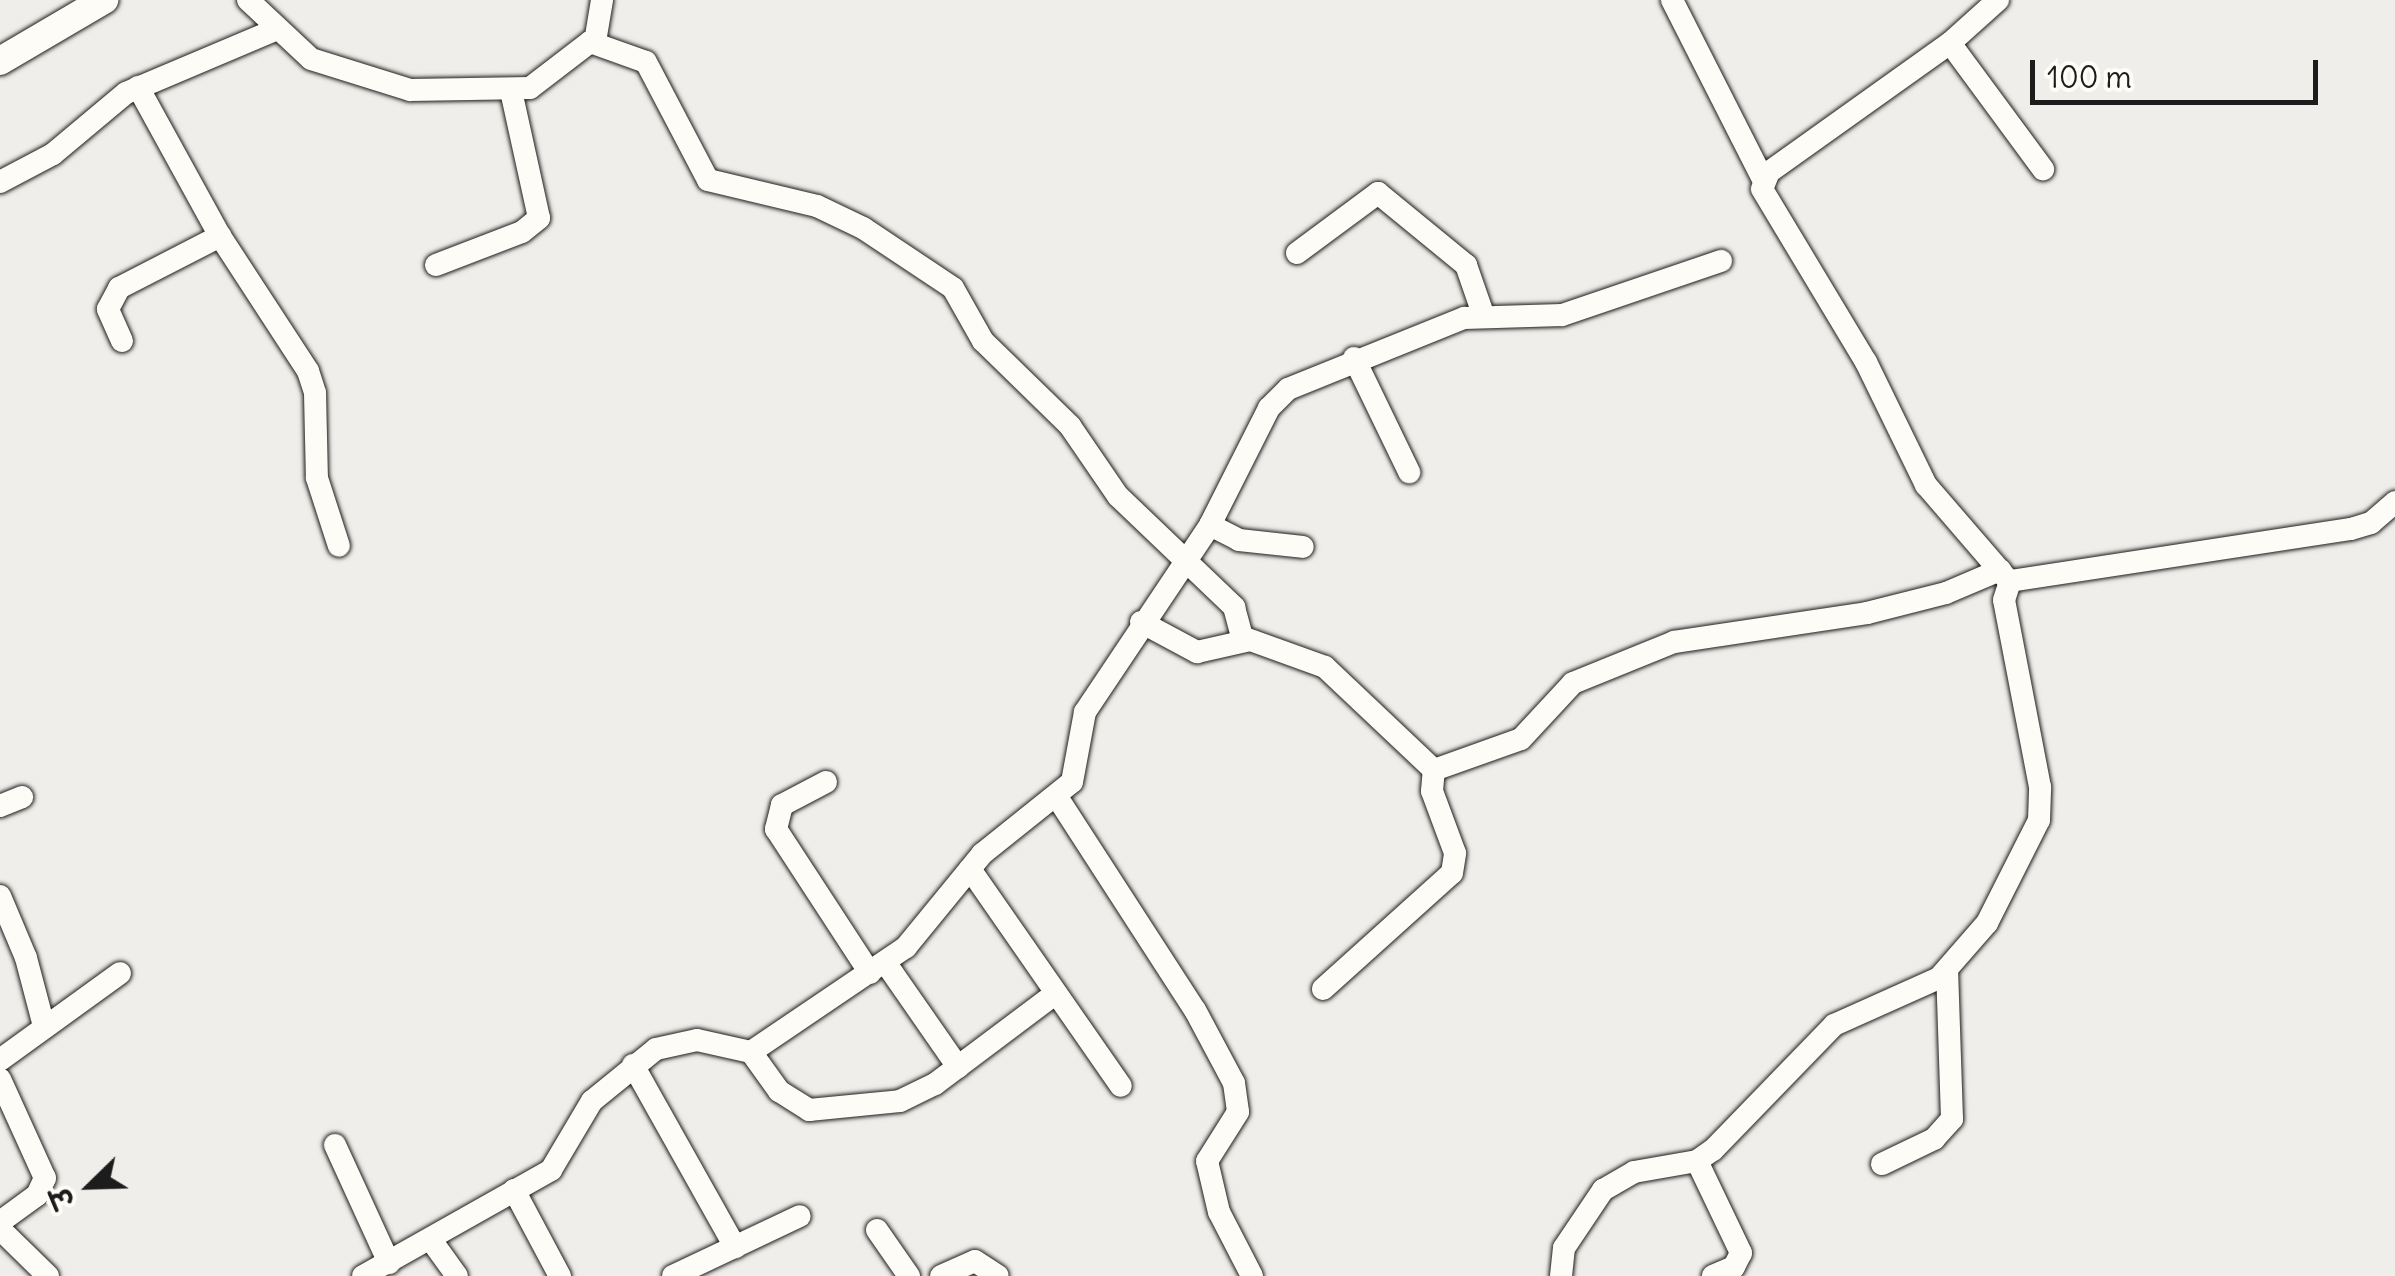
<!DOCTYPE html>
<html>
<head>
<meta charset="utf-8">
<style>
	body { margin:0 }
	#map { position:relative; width:2395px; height:1276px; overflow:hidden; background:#f0eeea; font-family:Delius,"Playpen Sans Deva",sans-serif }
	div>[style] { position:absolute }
	.roads { filter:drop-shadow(0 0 2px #1c1c1c) drop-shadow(0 0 2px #1c1c1c) }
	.minor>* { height:22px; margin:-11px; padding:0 11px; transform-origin:11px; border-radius:11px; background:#fdfcf7 }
	.tertiary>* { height:28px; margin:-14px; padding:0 14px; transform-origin:14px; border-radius:14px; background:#fdfcf7 }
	span { translate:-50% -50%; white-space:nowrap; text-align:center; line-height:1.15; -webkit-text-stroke:10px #fdfcf7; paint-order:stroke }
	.north { position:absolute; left:40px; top:1136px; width:100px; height:100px; -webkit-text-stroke:8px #fdfcf7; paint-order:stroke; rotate:247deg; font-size:28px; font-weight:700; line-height:40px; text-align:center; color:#1c1c1c }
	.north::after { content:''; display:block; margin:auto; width:35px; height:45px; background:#1c1c1c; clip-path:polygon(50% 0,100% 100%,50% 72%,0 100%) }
	.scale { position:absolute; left:2030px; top:60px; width:288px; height:45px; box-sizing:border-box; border:5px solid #1c1c1c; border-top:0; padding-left:12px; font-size:30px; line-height:35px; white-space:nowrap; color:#1c1c1c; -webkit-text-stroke:8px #fdfcf7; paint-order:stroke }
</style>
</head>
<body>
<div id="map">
	<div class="roads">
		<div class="minor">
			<div style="left:248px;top:0;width:86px;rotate:43.1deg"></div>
			<div style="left:311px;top:59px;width:104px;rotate:17.4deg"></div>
			<div style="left:410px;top:90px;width:120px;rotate:-1deg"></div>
			<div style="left:530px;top:88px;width:76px;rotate:-37.5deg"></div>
			<div style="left:590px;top:42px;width:59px;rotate:19.7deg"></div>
			<div style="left:646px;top:62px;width:133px;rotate:62.3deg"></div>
			<div style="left:708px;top:180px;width:112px;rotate:13.4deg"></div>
			<div style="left:817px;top:206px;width:51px;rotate:25.6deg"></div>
			<div style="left:863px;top:228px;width:108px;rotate:33.7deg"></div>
			<div style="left:953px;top:288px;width:61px;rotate:60.5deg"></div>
			<div style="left:983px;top:341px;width:122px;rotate:44.3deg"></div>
			<div style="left:1070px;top:426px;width:85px;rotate:55.6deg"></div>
			<div style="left:1118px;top:496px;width:161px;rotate:43.7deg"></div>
			<div style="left:1234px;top:607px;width:31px;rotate:75deg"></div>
			<div style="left:1242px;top:637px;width:88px;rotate:19.9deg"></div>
			<div style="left:1325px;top:667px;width:150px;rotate:43.4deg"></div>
			<div style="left:1672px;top:0;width:201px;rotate:63.1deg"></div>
			<div style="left:1998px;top:0;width:64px;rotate:138.1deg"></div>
			<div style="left:1950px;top:43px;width:222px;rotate:144.5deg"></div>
			<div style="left:1769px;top:172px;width:18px;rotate:112deg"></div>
			<div style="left:1762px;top:189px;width:202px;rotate:59deg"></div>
			<div style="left:1866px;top:362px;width:137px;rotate:64deg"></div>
			<div style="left:1926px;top:485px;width:124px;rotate:49.2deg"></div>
			<div style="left:595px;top:42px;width:43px;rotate:-80.5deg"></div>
			<div style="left:1950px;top:43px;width:157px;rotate:53.6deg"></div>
			<div style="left:138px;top:87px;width:170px;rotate:61.2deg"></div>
			<div style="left:220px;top:236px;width:161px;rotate:56.9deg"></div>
			<div style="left:308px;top:371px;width:23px;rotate:72deg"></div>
			<div style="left:315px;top:393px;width:85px;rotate:88.7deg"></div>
			<div style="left:317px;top:478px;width:71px;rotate:72.1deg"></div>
			<div style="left:0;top:182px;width:60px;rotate:-27.8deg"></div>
			<div style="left:53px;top:154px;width:95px;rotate:-39.9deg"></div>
			<div style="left:126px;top:93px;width:162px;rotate:-22.9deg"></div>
			<div style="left:1297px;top:253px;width:101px;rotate:-36.5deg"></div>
			<div style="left:1378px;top:193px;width:114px;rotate:39.3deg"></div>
			<div style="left:1466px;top:265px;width:55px;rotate:70.9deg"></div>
			<div style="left:436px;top:265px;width:92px;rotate:-21deg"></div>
			<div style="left:522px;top:232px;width:22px;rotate:-39deg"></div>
			<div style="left:539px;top:218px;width:130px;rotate:-102.4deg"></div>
			<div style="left:122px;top:341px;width:35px;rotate:-114deg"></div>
			<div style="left:108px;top:309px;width:24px;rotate:-62deg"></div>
			<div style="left:119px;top:288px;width:114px;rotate:-27.2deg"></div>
			<div style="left:1354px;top:358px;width:127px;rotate:64.2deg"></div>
			<div style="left:1210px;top:525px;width:33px;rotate:27deg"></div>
			<div style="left:1239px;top:540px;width:64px;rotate:6.2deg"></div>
			<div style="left:1141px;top:622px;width:64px;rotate:28.2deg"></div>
			<div style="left:1197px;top:652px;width:50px;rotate:-12.7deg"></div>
			<div style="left:826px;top:782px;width:50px;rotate:152.4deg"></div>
			<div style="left:782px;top:805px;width:25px;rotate:104deg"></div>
			<div style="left:776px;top:829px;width:172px;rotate:56.9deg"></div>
			<div style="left:1057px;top:797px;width:254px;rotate:57.1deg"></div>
			<div style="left:1195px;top:1010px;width:83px;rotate:61.9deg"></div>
			<div style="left:1234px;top:1083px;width:29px;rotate:82deg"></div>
			<div style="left:1238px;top:1112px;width:58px;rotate:122.3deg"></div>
			<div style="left:1207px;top:1161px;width:52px;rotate:76.8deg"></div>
			<div style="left:1219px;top:1212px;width:72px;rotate:62.7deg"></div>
			<div style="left:0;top:806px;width:24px;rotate:-22deg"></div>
			<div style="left:970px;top:869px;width:264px;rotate:55.2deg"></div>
			<div style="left:0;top:896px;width:67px;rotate:67.2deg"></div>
			<div style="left:26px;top:958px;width:70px;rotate:75.2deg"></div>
			<div style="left:885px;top:962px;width:128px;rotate:55.2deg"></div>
			<div style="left:1323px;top:989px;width:173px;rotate:-42deg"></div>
			<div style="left:1452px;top:873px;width:20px;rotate:-81deg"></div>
			<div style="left:1455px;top:853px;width:66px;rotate:-110.4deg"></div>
			<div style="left:1432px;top:791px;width:21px;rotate:-85deg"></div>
			<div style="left:1434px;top:770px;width:92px;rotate:-19.6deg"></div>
			<div style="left:1521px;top:739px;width:76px;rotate:-47.1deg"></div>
			<div style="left:1573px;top:683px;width:109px;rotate:-22.1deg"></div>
			<div style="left:1674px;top:642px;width:195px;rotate:-8.5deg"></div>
			<div style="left:1867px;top:613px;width:81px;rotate:-14.2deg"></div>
			<div style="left:1946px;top:593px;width:59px;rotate:-23.1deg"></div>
			<div style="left:751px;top:1052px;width:48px;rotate:54.3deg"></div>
			<div style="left:779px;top:1091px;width:36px;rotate:32deg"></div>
			<div style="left:809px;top:1110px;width:91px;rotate:-5.6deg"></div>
			<div style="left:900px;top:1101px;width:39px;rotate:-26deg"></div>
			<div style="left:935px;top:1084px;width:151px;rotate:-36.9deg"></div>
			<div style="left:0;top:1060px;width:148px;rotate:-35.9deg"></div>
			<div style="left:633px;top:1065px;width:209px;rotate:60.7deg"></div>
			<div style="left:0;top:1079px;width:109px;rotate:65.6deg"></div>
			<div style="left:45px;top:1178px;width:19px;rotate:115deg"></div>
			<div style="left:37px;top:1195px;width:46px;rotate:143.9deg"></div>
			<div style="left:335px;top:1145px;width:130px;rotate:65.4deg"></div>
			<div style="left:1697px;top:1161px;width:102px;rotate:64.4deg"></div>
			<div style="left:1741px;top:1253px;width:16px;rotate:117deg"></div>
			<div style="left:1734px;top:1267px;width:23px;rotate:157deg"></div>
			<div style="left:1882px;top:1164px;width:58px;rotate:-25.7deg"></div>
			<div style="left:1934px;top:1139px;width:27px;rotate:-48deg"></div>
			<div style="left:1952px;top:1119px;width:147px;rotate:-91.9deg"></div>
			<div style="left:514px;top:1190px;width:98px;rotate:61.9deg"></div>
			<div style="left:0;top:1229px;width:67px;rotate:44.4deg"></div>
			<div style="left:877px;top:1230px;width:56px;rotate:55.2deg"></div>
			<div style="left:431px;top:1240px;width:44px;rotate:54.2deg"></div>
			<div style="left:363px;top:1276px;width:216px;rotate:-29.4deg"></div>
			<div style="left:551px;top:1170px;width:80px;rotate:-59.3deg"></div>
			<div style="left:592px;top:1101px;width:82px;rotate:-39.1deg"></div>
			<div style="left:656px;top:1049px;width:42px;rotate:-12.4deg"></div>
			<div style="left:697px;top:1040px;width:55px;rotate:12.5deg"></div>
			<div style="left:751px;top:1052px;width:187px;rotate:-34.1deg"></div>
			<div style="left:906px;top:947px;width:120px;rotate:-50.7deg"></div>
			<div style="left:982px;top:854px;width:115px;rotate:-38.7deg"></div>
			<div style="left:1072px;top:782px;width:71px;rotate:-79.5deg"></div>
			<div style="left:1085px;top:712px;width:225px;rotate:-56.2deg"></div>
			<div style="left:1210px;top:525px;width:131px;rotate:-63.2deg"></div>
			<div style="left:1269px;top:408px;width:27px;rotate:-45deg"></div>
			<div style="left:1288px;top:389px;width:190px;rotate:-22deg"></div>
			<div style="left:1464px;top:318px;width:98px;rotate:-1.8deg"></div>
			<div style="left:1562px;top:315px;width:168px;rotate:-18.8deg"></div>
			<div style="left:673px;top:1276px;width:140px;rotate:-25.3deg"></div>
			<div style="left:941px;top:1276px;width:37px;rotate:-24deg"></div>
			<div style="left:975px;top:1261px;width:27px;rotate:33deg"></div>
			<div style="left:1561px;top:1276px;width:28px;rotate:-84deg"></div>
			<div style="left:1564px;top:1248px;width:70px;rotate:-56.1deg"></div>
			<div style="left:1603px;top:1190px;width:36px;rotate:-30deg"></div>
			<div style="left:1634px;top:1172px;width:64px;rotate:-9.9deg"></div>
			<div style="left:1697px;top:1161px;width:19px;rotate:-35deg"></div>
			<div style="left:1713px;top:1150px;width:174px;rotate:-45.9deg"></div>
			<div style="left:1834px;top:1025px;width:115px;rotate:-24.1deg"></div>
			<div style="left:1939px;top:978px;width:73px;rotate:-48.9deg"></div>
			<div style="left:1987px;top:923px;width:115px;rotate:-63.2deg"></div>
			<div style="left:2039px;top:820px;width:33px;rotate:-88deg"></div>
			<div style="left:2040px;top:787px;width:190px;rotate:-100.9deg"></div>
			<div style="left:2004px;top:600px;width:20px;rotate:-72deg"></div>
			<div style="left:2010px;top:581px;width:345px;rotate:-8.7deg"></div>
			<div style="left:2351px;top:529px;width:21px;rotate:-17deg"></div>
			<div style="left:2371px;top:523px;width:32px;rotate:-41deg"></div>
		</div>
		<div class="tertiary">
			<div style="left:0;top:61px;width:121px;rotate:-30.4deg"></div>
		</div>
	</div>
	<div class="north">उ</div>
	<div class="scale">100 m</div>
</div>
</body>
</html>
